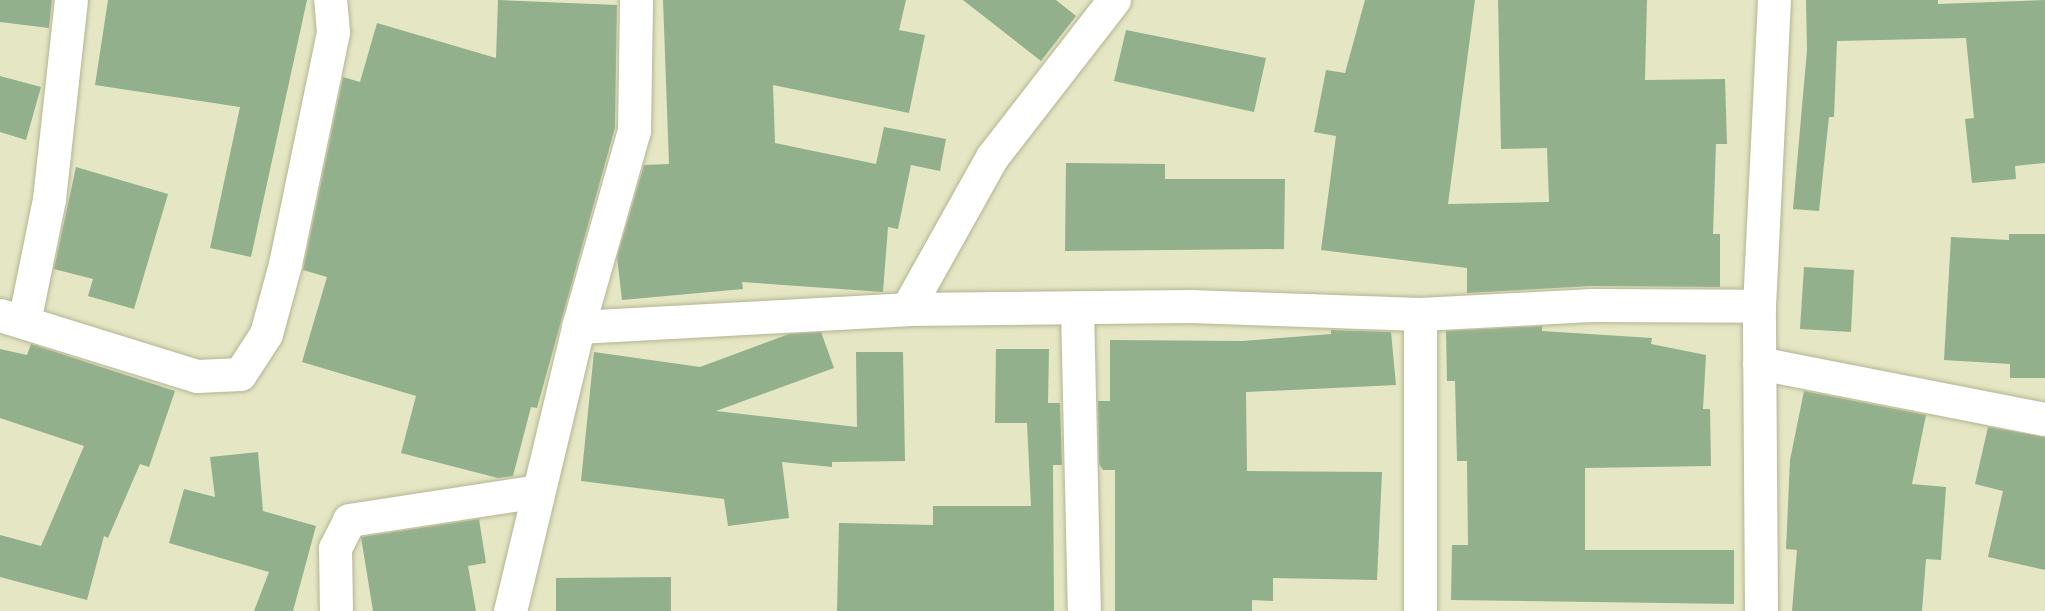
<!DOCTYPE html>
<html>
<head>
<meta charset="utf-8">
<style>
	body { margin:0 }
	#map { position:relative; width:2045px; height:611px; overflow:hidden; background:#e5e6c3; font-family:"Noto Sans",sans-serif }
	div>[style] { position:absolute }
	.building>* { inset:0; background:#92b08c }
	.roads { filter:drop-shadow(0 0 2px #b4b594) drop-shadow(0 0 2px #b4b594) }
	.minor>* { height:33px; margin:-16.5px; padding:0 16.5px; transform-origin:16.5px; border-radius:16.5px; background:#fff }
	span { translate:-50% -50%; white-space:nowrap; text-align:center; line-height:1.15; -webkit-text-stroke:4.5px #e5e6c3; paint-order:stroke }
</style>
</head>
<body>
<div id="map">
	<div class="building">
		<div style="clip-path:polygon(0 0,52px 0,49px 28px,0 22px)"></div>
		<div style="clip-path:polygon(108px 0,307px 0,251px 257px,210px 248px,240px 107px,95px 85px)"></div>
		<div style="clip-path:polygon(498px 0,617px 5px,615px 128px,537px 408px,531px 407px,513px 476px,498px 478px,401px 453px,416px 396px,302px 362px,327px 277px,303px 270px,343px 77px,360px 82px,377px 23px,496px 58px)"></div>
		<div style="clip-path:polygon(663px 0,906px 0,899px 30px,925px 35px,909px 113px,773px 85px,775px 143px,876px 164px,884px 127px,946px 139px,940px 171px,911px 165px,898px 229px,888px 227px,883px 292px,742px 282px,743px 289px,622px 300px,617px 257px,644px 165px,669px 164px)"></div>
		<div style="clip-path:polygon(963px 0,1056px 0,1076px 16px,1041px 61px)"></div>
		<div style="clip-path:polygon(1365px 0,1475px 0,1448px 204px,1549px 202px,1547px 148px,1501px 149px,1498px 0,1647px 0,1645px 80px,1725px 79px,1727px 144px,1716px 144px,1713px 234px,1720px 234px,1720px 287px,1592px 286px,1467px 293px,1467px 268px,1321px 250px,1336px 136px,1314px 132px,1326px 70px,1345px 73px)"></div>
		<div style="clip-path:polygon(1806px 0,1938px 0,1938px 4px,2045px 0,2045px 163px,2015px 166px,2016px 179px,1972px 183px,1965px 119px,1974px 118px,1966px 38px,1837px 41px,1834px 117px,1829px 117px,1819px 211px,1793px 209px,1807px 50px)"></div>
		<div style="clip-path:polygon(1126px 30px,1266px 58px,1254px 112px,1114px 81px)"></div>
		<div style="clip-path:polygon(0 76px,41px 87px,26px 140px,0 132px)"></div>
		<div style="clip-path:polygon(1066px 163px,1165px 164px,1165px 179px,1285px 179px,1284px 249px,1065px 251px)"></div>
		<div style="clip-path:polygon(76px 167px,168px 194px,134px 309px,88px 296px,93px 279px,54px 269px)"></div>
		<div style="clip-path:polygon(2009px 234px,2045px 234px,2045px 378px,2010px 378px,2010px 364px,1944px 360px,1951px 237px,2009px 240px)"></div>
		<div style="clip-path:polygon(1804px 267px,1854px 270px,1851px 332px,1800px 329px)"></div>
		<div style="clip-path:polygon(1542px 326px,1542px 331px,1652px 338px,1651px 344px,1706px 355px,1703px 409px,1710px 409px,1711px 466px,1585px 468px,1585px 550px,1734px 550px,1734px 604px,1451px 600px,1452px 545px,1468px 545px,1467px 461px,1457px 461px,1455px 381px,1447px 381px,1446px 331px)"></div>
		<div style="clip-path:polygon(1331px 330px,1391px 332px,1396px 385px,1246px 392px,1247px 471px,1382px 472px,1377px 580px,1273px 578px,1273px 601px,1252px 600px,1252px 611px,1115px 611px,1115px 470px,1103px 470px,1099px 464px,1098px 401px,1110px 401px,1110px 340px,1242px 341px,1331px 334px)"></div>
		<div style="clip-path:polygon(821px 332px,834px 368px,716px 411px,857px 427px,856px 352px,903px 352px,905px 461px,832px 462px,832px 467px,782px 462px,789px 518px,728px 526px,724px 499px,581px 481px,594px 352px,700px 367px,789px 334px)"></div>
		<div style="clip-path:polygon(31px 344px,175px 391px,149px 467px,140px 464px,108px 538px,104px 536px,87px 600px,0 577px,0 535px,41px 546px,84px 446px,0 418px,0 349px,27px 355px)"></div>
		<div style="clip-path:polygon(996px 349px,1049px 349px,1048px 403px,1060px 403px,1062px 465px,1053px 465px,1054px 611px,837px 611px,839px 523px,933px 525px,933px 506px,1031px 506px,1027px 423px,995px 423px)"></div>
		<div style="clip-path:polygon(1804px 391px,1926px 415px,1912px 484px,1946px 487px,1941px 560px,1926px 559px,1922px 611px,1792px 611px,1797px 550px,1786px 549px,1790px 460px)"></div>
		<div style="clip-path:polygon(1988px 427px,2045px 437px,2045px 570px,1988px 557px,2003px 491px,1975px 484px)"></div>
		<div style="clip-path:polygon(258px 452px,263px 511px,316px 526px,293px 611px,254px 611px,269px 572px,169px 543px,184px 489px,215px 497px,210px 457px)"></div>
		<div style="clip-path:polygon(479px 519px,486px 563px,468px 566px,476px 611px,373px 611px,361px 537px)"></div>
		<div style="clip-path:polygon(671px 577px,671px 611px,556px 611px,556px 578px)"></div>
	</div>
	<div class="roads">
		<div class="minor">
			<div style="left:1077px;top:308px;width:303px;rotate:88.7deg"></div>
			<div style="left:907px;top:309px;width:174px;rotate:-60.8deg"></div>
			<div style="left:992px;top:157px;width:199px;rotate:-52.2deg"></div>
			<div style="left:0;top:315px;width:206px;rotate:17.2deg"></div>
			<div style="left:197px;top:376px;width:43px;rotate:-2.7deg"></div>
			<div style="left:240px;top:374px;width:48px;rotate:-57deg"></div>
			<div style="left:266px;top:334px;width:73px;rotate:-74.8deg"></div>
			<div style="left:285px;top:264px;width:237px;rotate:-78.3deg"></div>
			<div style="left:333px;top:32px;width:32px;rotate:-95deg"></div>
			<div style="left:24px;top:322px;width:126px;rotate:-78.5deg"></div>
			<div style="left:49px;top:199px;width:200px;rotate:-83.7deg"></div>
			<div style="left:578px;top:327px;width:329px;rotate:-3.1deg"></div>
			<div style="left:907px;top:309px;width:283px;rotate:-0.6deg"></div>
			<div style="left:1190px;top:306px;width:230px;rotate:2deg"></div>
			<div style="left:1420px;top:314px;width:172px;rotate:-3deg"></div>
			<div style="left:1592px;top:305px;width:167px;rotate:0.3deg"></div>
			<div style="left:1759px;top:363px;width:291px;rotate:11.1deg"></div>
			<div style="left:336px;top:611px;width:63px;rotate:-90.9deg"></div>
			<div style="left:335px;top:548px;width:31px;rotate:-63deg"></div>
			<div style="left:349px;top:520px;width:191px;rotate:-8.7deg"></div>
			<div style="left:510px;top:611px;width:292px;rotate:-76.5deg"></div>
			<div style="left:578px;top:327px;width:204px;rotate:-74.1deg"></div>
			<div style="left:634px;top:131px;width:131px;rotate:-89.1deg"></div>
			<div style="left:1420px;top:611px;width:297px;rotate:-90deg"></div>
			<div style="left:1761px;top:611px;width:305px;rotate:-90.4deg"></div>
			<div style="left:1759px;top:306px;width:306px;rotate:-87.2deg"></div>
		</div>
	</div>
</div>
</body>
</html>
